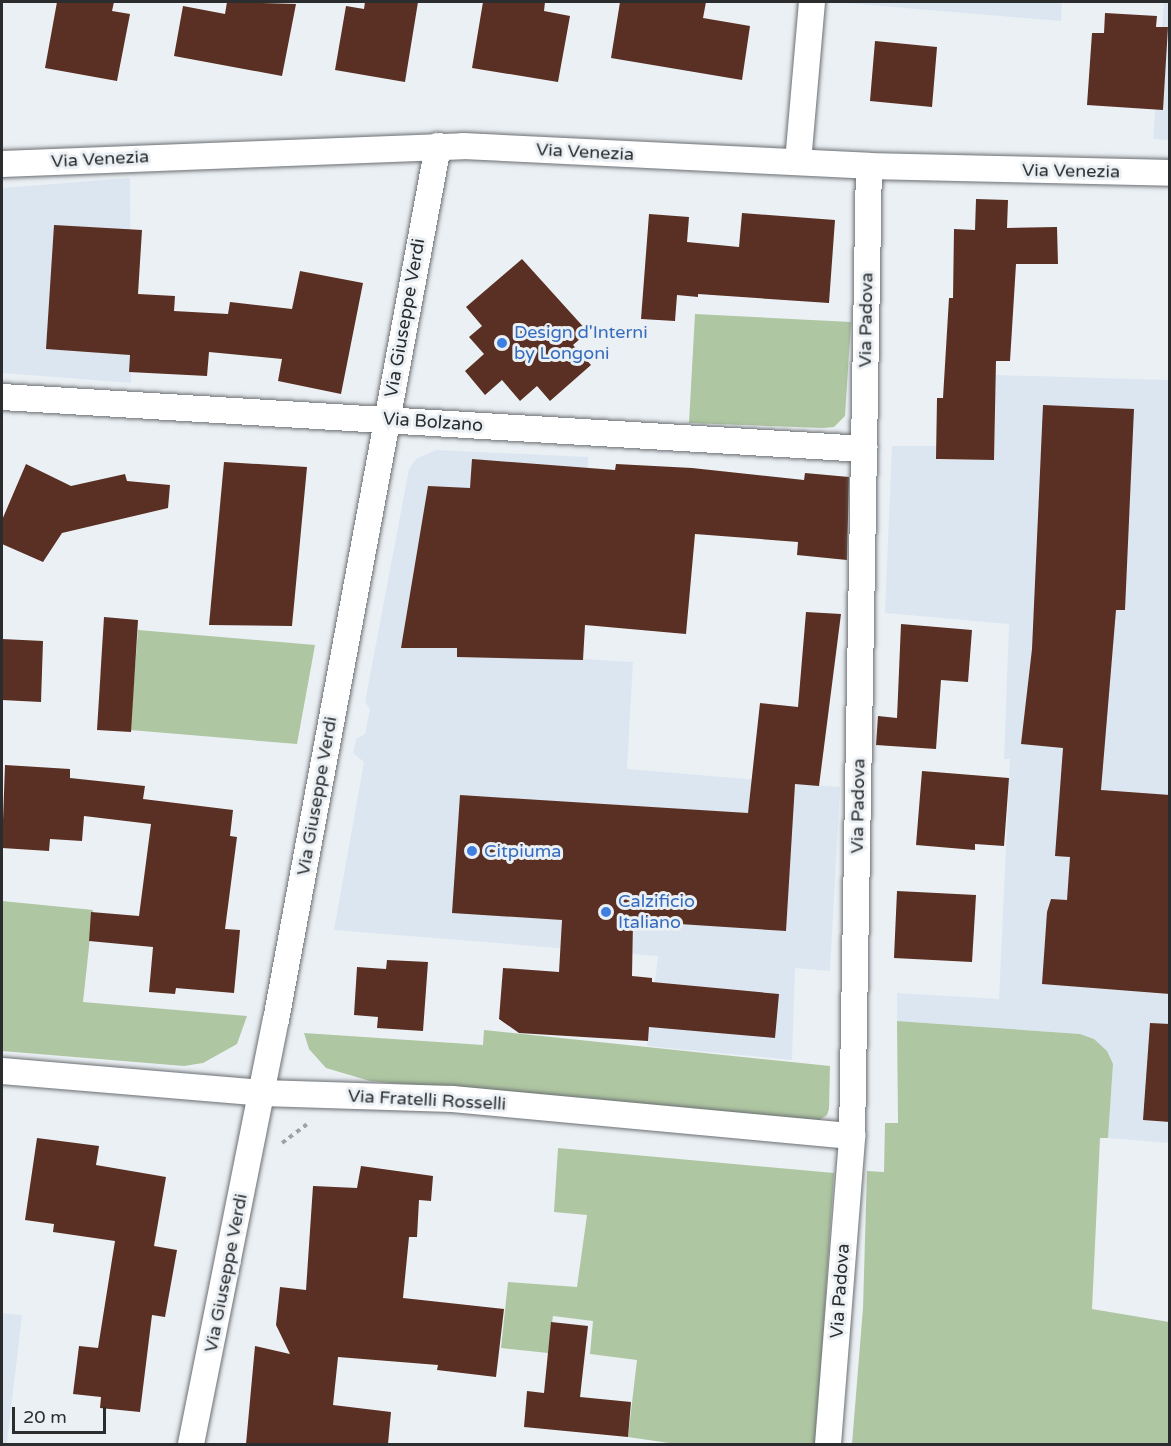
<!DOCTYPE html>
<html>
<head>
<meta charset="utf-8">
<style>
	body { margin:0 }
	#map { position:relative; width:1171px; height:1446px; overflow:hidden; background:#ebf0f4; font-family:"Varela Round",sans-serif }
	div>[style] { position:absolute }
	.built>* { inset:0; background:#dce6f1 }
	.green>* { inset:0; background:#afc6a2 }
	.building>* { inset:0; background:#593023 }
	.path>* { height:4px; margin-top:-2px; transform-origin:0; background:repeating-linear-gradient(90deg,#9ea2a5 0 4.5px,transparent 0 9px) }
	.roads { filter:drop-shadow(0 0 2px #6b6f73) drop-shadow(0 0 2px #6b6f73) }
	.minor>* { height:26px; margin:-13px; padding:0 13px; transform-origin:13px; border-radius:13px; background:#fff }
	.dots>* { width:16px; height:16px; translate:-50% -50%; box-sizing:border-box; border:3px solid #ebf0f4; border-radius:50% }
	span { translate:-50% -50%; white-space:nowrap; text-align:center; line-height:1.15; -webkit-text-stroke:6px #ebf0f4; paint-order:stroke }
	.street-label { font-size:18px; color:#2a2c2e }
	.shop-label { font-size:18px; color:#366cbe }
	.left { translate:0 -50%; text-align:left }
	.frame { position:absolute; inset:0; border:3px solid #2a2c2e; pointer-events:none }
	.scale { position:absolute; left:12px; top:1407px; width:94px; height:27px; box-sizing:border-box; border:3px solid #2a2c2e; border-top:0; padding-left:8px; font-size:18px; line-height:21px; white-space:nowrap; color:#2a2c2e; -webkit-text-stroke:4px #ebf0f4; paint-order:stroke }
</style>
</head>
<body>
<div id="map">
	<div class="built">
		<div style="clip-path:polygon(834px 2px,1062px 2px,1061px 21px)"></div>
		<div style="clip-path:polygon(1164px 2px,1169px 2px,1169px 140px,1153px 139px)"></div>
		<div style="clip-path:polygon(130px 178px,131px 383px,2px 373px,2px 188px)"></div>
		<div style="clip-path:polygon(996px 375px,1169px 380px,1169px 1143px,1108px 1138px,1113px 1064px,1094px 1039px,1080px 1034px,897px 1021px,897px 993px,999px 999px,1010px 759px,1004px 759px,1009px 624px,885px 613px,892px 446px,937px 446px,938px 460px,994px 460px)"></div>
		<div style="clip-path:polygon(436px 450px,588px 457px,583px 659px,633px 662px,627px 769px,840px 787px,830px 971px,795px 968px,792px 1060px,647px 1046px,658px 956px,334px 930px,364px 762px,353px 753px,356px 739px,365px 734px,370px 709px,365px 702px,409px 469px,416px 459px)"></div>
		<div style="clip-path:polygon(2px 1313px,22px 1315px,7px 1444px,2px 1444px)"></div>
	</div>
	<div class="green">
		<div style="clip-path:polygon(695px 314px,851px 322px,845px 416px,834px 427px,823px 428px,689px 423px)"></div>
		<div style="clip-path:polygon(138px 630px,315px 645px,297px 744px,130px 730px)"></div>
		<div style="clip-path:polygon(2px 901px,93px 910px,83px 1002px,247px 1016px,237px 1044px,203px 1063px,184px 1066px,2px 1051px)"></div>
		<div style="clip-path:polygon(897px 1021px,1080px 1034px,1094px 1039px,1107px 1051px,1113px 1064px,1108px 1138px,1100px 1138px,1092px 1309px,1169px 1322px,1169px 1444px,852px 1444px,863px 1308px,867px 1171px,884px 1172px,885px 1123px,898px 1123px)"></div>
		<div style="clip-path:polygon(484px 1030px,830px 1066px,829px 1109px,827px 1115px,816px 1122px,370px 1081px,326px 1068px,309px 1049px,304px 1033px,483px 1045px)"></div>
		<div style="clip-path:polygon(558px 1148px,834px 1173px,816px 1444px,676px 1444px,628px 1437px,637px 1360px,590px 1354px,593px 1321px,553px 1316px,548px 1353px,501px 1348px,508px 1282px,577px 1287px,587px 1215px,554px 1212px)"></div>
	</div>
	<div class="building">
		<div style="clip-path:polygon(57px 2px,114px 2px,112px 11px,130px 14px,117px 81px,45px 68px)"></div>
		<div style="clip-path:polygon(227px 2px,296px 4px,282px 76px,174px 56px,183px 6px,225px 14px)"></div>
		<div style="clip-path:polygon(365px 2px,418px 2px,405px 82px,335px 70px,346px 6px,364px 9px)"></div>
		<div style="clip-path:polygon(483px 2px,545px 2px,544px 11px,570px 16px,558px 82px,472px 68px)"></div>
		<div style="clip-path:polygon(620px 2px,706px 2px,703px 18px,750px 26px,742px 80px,611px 58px)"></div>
		<div style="clip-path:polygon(1105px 13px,1157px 16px,1156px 27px,1168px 27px,1163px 110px,1087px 105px,1092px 33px,1104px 33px)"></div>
		<div style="clip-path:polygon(875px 41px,937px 47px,932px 107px,870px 101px)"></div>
		<div style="clip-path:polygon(976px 199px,1008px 200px,1007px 228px,1057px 227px,1058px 264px,1016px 264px,1010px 361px,996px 361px,994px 460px,936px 459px,937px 398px,943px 398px,949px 298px,953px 298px,954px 229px,975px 230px)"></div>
		<div style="clip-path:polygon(742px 213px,835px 220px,829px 303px,698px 294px,698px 297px,677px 295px,675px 321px,641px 319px,649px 214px,689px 217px,687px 242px,739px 247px)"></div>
		<div style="clip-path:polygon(54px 225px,142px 230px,138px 294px,175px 296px,174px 311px,228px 314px,230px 302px,292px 309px,300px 271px,363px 283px,341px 394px,278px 381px,282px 359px,209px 352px,207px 376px,129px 372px,130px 355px,46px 349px)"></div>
		<div style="clip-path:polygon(522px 259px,588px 332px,573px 345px,591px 365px,550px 401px,537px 386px,520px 401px,502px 380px,485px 395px,465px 371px,484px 354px,469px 337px,482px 326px,466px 307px)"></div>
		<div style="clip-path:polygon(1043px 405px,1134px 409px,1125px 610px,1116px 610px,1101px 790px,1170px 795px,1170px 994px,1042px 984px,1047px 912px,1051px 899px,1067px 900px,1070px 857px,1055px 856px,1063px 748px,1021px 744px,1032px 649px)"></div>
		<div style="clip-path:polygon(472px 459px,615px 470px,616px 464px,692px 468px,804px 480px,805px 473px,849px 477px,847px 560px,797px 555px,798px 542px,695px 534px,686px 634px,585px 625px,583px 660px,457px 657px,457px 648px,401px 648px,428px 486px,470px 488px)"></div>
		<div style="clip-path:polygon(224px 462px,307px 467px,292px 626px,209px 625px)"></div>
		<div style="clip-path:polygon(26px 464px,71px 486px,125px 474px,127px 481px,170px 485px,168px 508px,62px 533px,43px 562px,2px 544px,2px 520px)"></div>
		<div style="clip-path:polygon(806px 612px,841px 614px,819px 786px,795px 784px,786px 931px,633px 921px,632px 976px,652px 978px,652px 982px,779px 994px,775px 1038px,649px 1027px,648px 1041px,519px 1033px,499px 1019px,503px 968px,559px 972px,562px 920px,452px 913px,460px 795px,748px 813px,760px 703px,798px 707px)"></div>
		<div style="clip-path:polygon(104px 617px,138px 620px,131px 732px,97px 730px)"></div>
		<div style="clip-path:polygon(901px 624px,972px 630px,968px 682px,941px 680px,936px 749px,876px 745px,878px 716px,897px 718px)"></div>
		<div style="clip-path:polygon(2px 639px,43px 641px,41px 702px,2px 700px)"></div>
		<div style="clip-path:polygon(5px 765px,70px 769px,70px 778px,145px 786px,143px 799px,233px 810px,230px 836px,237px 837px,225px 929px,240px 930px,234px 993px,176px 988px,175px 994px,149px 992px,153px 947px,89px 941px,91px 912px,139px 916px,151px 824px,84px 816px,82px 841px,50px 839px,49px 851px,2px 848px)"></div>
		<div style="clip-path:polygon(922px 771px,1009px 778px,1004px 846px,975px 844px,975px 850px,916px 845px)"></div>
		<div style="clip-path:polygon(897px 891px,976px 895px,972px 962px,894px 958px)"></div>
		<div style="clip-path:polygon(387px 960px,428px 962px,423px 1031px,377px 1028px,378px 1017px,354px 1015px,357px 967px,386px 969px)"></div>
		<div style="clip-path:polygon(1150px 1023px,1170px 1024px,1170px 1122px,1143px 1120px)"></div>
		<div style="clip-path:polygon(37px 1138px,99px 1146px,96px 1165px,166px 1177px,154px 1246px,177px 1250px,165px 1317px,152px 1315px,140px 1412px,100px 1408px,101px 1397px,73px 1394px,79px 1346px,98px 1348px,115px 1241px,53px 1232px,54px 1224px,25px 1220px)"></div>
		<div style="clip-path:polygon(361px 1166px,433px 1176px,431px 1201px,419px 1200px,417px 1237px,409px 1237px,403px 1298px,504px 1309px,496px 1377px,437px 1370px,438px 1365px,338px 1357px,333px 1405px,391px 1412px,388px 1444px,246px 1444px,255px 1346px,290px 1354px,276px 1325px,280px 1287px,306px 1290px,313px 1186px,357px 1188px)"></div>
		<div style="clip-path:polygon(551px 1322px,588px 1326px,580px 1397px,631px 1402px,628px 1437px,524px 1427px,527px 1391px,544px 1393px)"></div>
	</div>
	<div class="path">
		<div style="left:282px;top:1143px;width:31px;rotate:-37deg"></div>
	</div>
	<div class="roads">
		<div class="minor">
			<div style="left:798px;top:162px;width:161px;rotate:-85deg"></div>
			<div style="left:2px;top:164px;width:461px;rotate:-2.2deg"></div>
			<div style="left:463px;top:146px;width:406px;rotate:2.8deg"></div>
			<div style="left:869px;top:166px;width:301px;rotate:1.3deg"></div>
			<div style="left:2px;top:397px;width:864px;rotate:3.45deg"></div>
			<div style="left:2px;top:1071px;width:261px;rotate:4.8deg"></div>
			<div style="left:262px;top:1093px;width:190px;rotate:1.8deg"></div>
			<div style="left:452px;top:1099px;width:402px;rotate:5.3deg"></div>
			<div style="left:191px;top:1444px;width:432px;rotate:-78.7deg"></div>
			<div style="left:276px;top:1020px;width:889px;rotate:-79.5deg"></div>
			<div style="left:828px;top:1444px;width:309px;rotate:-85.5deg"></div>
			<div style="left:852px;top:1136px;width:970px;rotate:-89deg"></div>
		</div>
	</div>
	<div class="dots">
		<div style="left:502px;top:343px;background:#3f7fe0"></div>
		<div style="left:472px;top:851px;background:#3f7fe0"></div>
		<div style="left:606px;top:912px;background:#3f7fe0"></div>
	</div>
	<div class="street-label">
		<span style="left:585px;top:152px;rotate:3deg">Via Venezia</span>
		<span style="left:100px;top:159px;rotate:-3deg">Via Venezia</span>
		<span style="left:1071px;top:171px;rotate:1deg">Via Venezia</span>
		<span style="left:405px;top:318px;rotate:-80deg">Via Giuseppe Verdi</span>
		<span style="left:866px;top:320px;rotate:-89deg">Via Padova</span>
		<span style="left:433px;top:422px;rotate:4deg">Via Bolzano</span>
		<span style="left:317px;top:796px;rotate:-80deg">Via Giuseppe Verdi</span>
		<span style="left:858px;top:806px;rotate:-89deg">Via Padova</span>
		<span style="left:427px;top:1100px;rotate:3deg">Via Fratelli Rosselli</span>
		<span style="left:226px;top:1273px;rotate:-79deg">Via Giuseppe Verdi</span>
		<span style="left:840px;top:1291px;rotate:-86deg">Via Padova</span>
	</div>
	<div class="shop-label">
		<span class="left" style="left:514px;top:343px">Design d'Interni<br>by Longoni</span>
		<span class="left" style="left:484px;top:851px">Citpiuma</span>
		<span class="left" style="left:618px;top:912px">Calzificio<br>Italiano</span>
	</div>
	<div class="frame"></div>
	<div class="scale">20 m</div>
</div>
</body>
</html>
